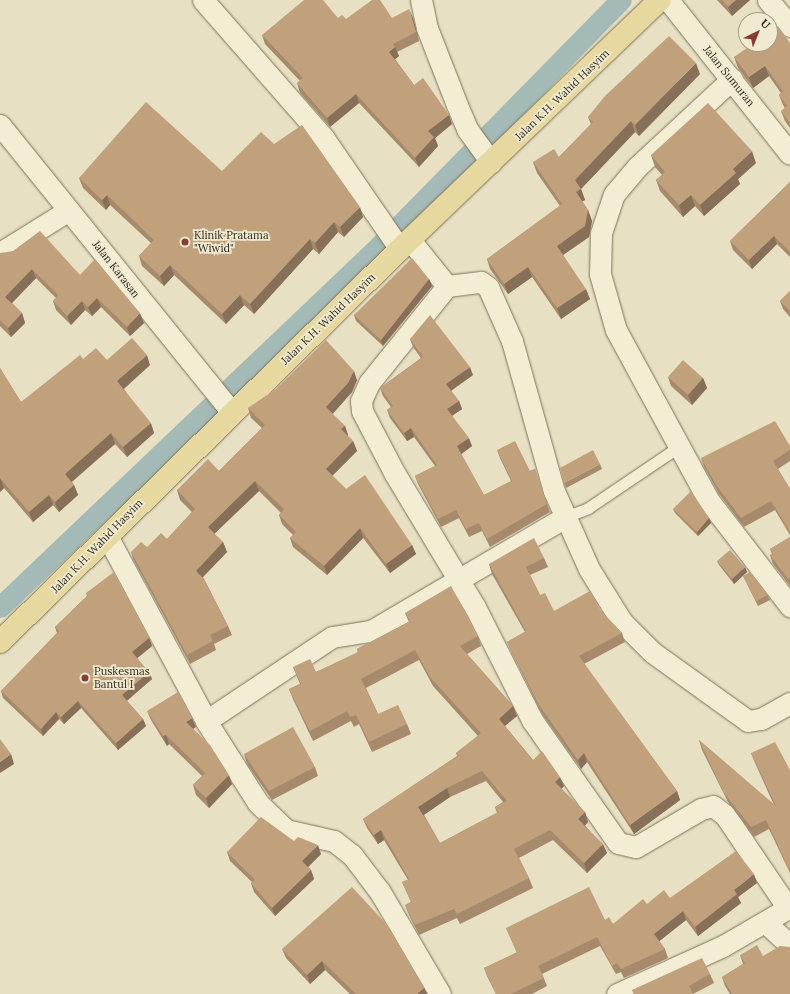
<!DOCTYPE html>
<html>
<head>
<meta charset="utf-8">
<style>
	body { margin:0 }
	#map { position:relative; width:790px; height:994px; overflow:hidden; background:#e7e0c2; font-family:Lora,serif }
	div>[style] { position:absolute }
	.canal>* { height:21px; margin:-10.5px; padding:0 10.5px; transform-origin:10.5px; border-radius:10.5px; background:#a4bab6 }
	.roads { filter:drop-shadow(0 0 1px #7f725b) drop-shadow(0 0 1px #7f725b) }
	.service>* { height:11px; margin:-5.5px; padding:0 5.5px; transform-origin:5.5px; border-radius:5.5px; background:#f3edd4 }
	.minor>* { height:21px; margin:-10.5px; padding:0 10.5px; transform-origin:10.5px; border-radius:10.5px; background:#f3edd4 }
	.primary>* { height:22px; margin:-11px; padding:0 11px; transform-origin:11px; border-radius:11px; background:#e6d89e }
	.wall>* { inset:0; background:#a68a6b }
	.shaded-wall>* { inset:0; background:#877057 }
	.building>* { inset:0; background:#c1a07c }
	.dots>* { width:11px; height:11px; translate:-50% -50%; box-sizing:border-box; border:2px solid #f0ead0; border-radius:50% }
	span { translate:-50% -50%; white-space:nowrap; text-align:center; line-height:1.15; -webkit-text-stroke:3.5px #f0ead0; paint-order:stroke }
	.street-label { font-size:11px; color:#30291e }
	.poi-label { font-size:11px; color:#30291e }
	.left { translate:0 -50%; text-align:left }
	.north { position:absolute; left:738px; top:12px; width:40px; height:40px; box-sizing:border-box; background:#f0ead0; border:1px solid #a39d89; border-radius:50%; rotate:43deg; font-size:11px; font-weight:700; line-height:16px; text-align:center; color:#30291e }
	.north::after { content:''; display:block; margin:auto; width:14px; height:18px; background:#863c33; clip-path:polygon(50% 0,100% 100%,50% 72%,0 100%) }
</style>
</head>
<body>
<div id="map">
	<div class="canal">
		<div style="left:0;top:607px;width:516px;rotate:-43.59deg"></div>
		<div style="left:374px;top:251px;width:352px;rotate:-45.5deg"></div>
	</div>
	<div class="roads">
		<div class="service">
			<div style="left:565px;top:517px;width:25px;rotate:-21deg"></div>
			<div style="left:588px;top:508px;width:111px;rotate:-34deg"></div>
		</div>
		<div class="minor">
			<div style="left:203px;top:0;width:182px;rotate:48.8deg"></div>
			<div style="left:323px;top:137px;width:136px;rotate:55.5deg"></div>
			<div style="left:421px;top:0;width:29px;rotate:78deg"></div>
			<div style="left:427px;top:28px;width:83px;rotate:68.7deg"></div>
			<div style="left:457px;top:105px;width:26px;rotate:67deg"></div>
			<div style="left:467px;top:129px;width:41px;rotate:54deg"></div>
			<div style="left:668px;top:0;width:196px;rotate:51.6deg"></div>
			<div style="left:768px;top:0;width:34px;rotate:50deg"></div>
			<div style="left:732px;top:79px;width:129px;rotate:137.2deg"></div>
			<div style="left:637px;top:167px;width:35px;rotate:130deg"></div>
			<div style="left:614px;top:194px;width:41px;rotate:108.4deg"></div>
			<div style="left:601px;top:233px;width:41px;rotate:91.4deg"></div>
			<div style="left:600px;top:274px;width:58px;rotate:74.1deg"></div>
			<div style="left:616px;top:330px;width:195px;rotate:61.5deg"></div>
			<div style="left:709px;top:501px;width:133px;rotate:52.4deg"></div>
			<div style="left:0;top:125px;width:370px;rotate:51.1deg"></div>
			<div style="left:410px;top:240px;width:59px;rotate:51.2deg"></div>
			<div style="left:447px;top:286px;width:124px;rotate:128.8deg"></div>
			<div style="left:369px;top:383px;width:20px;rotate:114deg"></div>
			<div style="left:361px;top:401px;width:10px;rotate:84deg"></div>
			<div style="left:362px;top:411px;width:71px;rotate:62.4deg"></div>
			<div style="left:395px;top:474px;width:155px;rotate:59deg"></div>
			<div style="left:475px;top:607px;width:127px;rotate:63.2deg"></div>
			<div style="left:532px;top:720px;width:150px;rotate:55deg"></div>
			<div style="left:618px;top:843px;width:18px;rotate:13deg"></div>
			<div style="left:636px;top:847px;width:75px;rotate:-30.3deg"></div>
			<div style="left:701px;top:809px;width:12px;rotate:-14deg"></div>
			<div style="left:713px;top:806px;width:15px;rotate:37deg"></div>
			<div style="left:725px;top:815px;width:112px;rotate:55.9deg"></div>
			<div style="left:0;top:253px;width:81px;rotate:-31.9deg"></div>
			<div style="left:447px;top:286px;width:34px;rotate:-7deg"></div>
			<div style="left:481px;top:282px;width:9px;rotate:36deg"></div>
			<div style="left:488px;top:287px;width:59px;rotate:66deg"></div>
			<div style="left:512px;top:341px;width:156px;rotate:74.4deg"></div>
			<div style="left:554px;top:491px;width:85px;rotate:65.8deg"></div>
			<div style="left:589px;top:569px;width:62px;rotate:58.1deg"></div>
			<div style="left:622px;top:622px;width:42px;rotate:45deg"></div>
			<div style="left:652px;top:652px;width:118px;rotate:35.7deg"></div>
			<div style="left:748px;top:721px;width:13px;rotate:-9deg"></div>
			<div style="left:761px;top:719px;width:33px;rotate:-29deg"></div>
			<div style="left:107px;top:536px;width:210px;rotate:61.8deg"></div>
			<div style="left:206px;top:721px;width:97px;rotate:57.6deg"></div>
			<div style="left:258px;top:803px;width:39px;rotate:44deg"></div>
			<div style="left:286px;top:830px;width:49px;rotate:12.9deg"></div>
			<div style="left:334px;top:841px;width:23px;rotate:38deg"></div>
			<div style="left:352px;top:855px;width:46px;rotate:52.9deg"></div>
			<div style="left:380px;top:892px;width:118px;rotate:59.5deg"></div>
			<div style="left:206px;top:721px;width:151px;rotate:-33.7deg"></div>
			<div style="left:332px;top:637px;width:39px;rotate:-9deg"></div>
			<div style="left:371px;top:631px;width:225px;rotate:-30.4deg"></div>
			<div style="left:765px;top:922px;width:34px;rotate:43deg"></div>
			<div style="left:617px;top:994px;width:116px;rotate:-24.4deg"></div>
			<div style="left:723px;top:946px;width:78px;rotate:-30.2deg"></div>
		</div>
		<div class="primary">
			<div style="left:0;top:642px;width:561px;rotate:-44.49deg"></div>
			<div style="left:400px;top:249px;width:360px;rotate:-43.8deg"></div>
		</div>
	</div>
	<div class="wall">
		<div style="clip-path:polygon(717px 0,750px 0,732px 16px)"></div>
		<div style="clip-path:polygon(338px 18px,346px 19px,392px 18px,413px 18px,419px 41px,397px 52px,399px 56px,395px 59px,414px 85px,449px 115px,452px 124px,435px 138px,438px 146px,419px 167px,359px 103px,330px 127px,300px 93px,297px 83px,300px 81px,265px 44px,262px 35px)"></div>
		<div style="clip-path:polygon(790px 43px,790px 128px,785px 121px,781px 111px,785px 108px,783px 105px,779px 95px,781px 93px,769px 76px,753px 88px,738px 68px,734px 57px)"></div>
		<div style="clip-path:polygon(700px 74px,639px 136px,635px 132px,581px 189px,585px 200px,582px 201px,588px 210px,592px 221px,589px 237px,563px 255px,590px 299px,561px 319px,532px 277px,508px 294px,490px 269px,487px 259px,560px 206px,537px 173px,533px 162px,559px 157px,591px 124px,588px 117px)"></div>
		<div style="clip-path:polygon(274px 144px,363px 217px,344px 237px,338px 232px,319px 254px,313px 249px,254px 314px,244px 305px,226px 324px,174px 275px,164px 286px,142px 266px,139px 256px,151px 243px,110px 205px,106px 210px,83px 188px,79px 178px,222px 171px)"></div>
		<div style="clip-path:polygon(651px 155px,756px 163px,738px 179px,740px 184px,704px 216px,695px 206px,683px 217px,660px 191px,656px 180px,662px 175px,655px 167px)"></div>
		<div style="clip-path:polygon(790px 182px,790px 257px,777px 244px,752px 269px,733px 250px,730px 241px)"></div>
		<div style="clip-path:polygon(0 253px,80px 275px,144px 323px,130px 336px,101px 307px,92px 316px,85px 310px,71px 325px,56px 310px,53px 301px,56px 298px,36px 278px,12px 303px,22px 313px,25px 323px,11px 337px,0 326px)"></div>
		<div style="clip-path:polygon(429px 279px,432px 286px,383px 346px,356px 321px,354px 315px)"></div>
		<div style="clip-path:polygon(790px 291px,790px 317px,783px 309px,780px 301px)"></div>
		<div style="clip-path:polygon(410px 339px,473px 375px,451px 391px,459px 401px,462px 409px,452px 416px,472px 446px,461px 454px,484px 495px,511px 481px,500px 458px,497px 450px,530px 471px,535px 469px,550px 512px,490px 547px,482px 531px,469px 537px,459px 518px,441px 527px,418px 484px,415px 476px,435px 466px,414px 437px,407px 441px,390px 418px,387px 410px,391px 407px,383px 396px,380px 388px,421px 358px,413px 347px)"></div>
		<div style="clip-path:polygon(83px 359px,107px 360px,150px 365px,124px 389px,154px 433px,127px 457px,115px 444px,72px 482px,74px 485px,78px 495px,59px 512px,53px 505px,33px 522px,4px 488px,0 492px,0 368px,21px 402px)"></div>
		<div style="clip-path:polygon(668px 377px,703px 378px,707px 388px,692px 405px,671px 386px)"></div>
		<div style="clip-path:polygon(357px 380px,352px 392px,332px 414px,345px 426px,348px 435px,348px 436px,353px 441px,357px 451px,332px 476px,346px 489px,412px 545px,416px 554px,390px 573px,363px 538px,327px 575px,293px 547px,290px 538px,293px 535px,282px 524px,279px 515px,281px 513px,259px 491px,214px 534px,223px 542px,227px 552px,203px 577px,228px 626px,232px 635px,214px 644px,216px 650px,190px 664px,134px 561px,131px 552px,147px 547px,167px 539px,192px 512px,180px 500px,177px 490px,219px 471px,262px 428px,251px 418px,248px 408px)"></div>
		<div style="clip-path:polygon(790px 446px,790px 461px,778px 469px,790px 489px,790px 535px,775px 510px,744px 527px,719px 494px,704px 467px,701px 458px)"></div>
		<div style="clip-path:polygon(600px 464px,602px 469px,566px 488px,564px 483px)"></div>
		<div style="clip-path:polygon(673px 509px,709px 518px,711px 523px,698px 536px,675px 513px)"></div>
		<div style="clip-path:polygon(790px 537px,790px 586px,773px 564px,770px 555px,772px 554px,770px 549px)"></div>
		<div style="clip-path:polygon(544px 558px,548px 567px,530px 575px,540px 595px,554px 611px,601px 611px,622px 633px,625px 642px,584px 664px,677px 791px,680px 800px,634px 834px,587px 762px,581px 769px,542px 714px,511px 651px,507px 642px,525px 632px,492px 574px,489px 564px)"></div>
		<div style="clip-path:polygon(717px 561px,747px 572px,734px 584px,719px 565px)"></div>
		<div style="clip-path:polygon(743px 576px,768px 595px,770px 600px,758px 606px)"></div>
		<div style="clip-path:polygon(86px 593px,149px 638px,152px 646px,137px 658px,152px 679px,127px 701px,143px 719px,146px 726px,118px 750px,81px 708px,64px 724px,59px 719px,43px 736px,3px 698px,1px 691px,57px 633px,55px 627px,87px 596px)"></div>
		<div style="clip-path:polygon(evenodd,405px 613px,478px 636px,481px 646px,467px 654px,513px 706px,517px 716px,505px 726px,533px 760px,564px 786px,561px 789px,585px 812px,588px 822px,585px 825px,607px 853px,587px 873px,553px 840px,519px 858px,529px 878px,533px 888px,460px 924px,457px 918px,419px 935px,409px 915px,405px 905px,411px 902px,402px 882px,408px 880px,384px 840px,378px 844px,367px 828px,363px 819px,457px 756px,456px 753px,478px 736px,433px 686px,419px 660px,366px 688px,378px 714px,407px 724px,411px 734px,372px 752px,359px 724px,354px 727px,351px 721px,313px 741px,293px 699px,289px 689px,300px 684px,293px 667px,316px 672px,358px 653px,357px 649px,409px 622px,405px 613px,486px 781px,503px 802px,495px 807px,497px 813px,440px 843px,424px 815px,450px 797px,486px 781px)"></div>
		<div style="clip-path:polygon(147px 711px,196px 727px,193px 729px,232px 784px,209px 808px,196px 795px,193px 785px,202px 776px,169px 744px,167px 746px,151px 720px)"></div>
		<div style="clip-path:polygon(699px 740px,774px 805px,755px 763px,751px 753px,790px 770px,790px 873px,769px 829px,754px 837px,728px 802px,702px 750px)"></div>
		<div style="clip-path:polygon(244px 754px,315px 767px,318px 776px,272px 800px,247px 764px)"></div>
		<div style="clip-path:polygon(294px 841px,321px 854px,308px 867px,311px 870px,314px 879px,275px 916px,254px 892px,251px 883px,252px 882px,230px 861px,227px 852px)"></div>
		<div style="clip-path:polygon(757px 883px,738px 897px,741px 903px,698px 936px,686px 920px,659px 941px,665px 949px,668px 958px,624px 978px,621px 972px,616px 974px,600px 946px,542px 974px,547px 986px,532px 994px,496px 994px,487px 976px,484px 968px,517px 953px,510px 937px,506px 928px,605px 920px,613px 924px,647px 904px,670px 898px)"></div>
		<div style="clip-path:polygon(282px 949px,424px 988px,427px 994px,350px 994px,325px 970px,310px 984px,286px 958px)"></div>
		<div style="clip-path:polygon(740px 955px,763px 956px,790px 994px,730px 994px,725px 986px,722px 977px,743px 964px)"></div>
		<div style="clip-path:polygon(710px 974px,714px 983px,693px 994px,634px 994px,632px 990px)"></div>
	</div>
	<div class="shaded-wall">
		<div style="clip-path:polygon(736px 0,750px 0,732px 16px,728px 7px)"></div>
		<div style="clip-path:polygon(409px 9px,413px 18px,419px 41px,416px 32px)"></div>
		<div style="clip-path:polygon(395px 47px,399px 56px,393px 61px,389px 52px)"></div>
		<div style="clip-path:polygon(696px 63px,700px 74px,639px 136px,635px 125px)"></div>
		<div style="clip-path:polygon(765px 66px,769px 76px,753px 88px,749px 77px)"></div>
		<div style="clip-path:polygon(356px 94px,359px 103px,330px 127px,327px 118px)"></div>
		<div style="clip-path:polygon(449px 115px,452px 124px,435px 138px,438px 146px,419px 167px,415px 158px,428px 131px)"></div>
		<div style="clip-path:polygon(631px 121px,635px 132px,580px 190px,581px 189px,585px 200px,579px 203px,576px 192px,575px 180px)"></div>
		<div style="clip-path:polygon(752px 151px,756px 163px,738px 179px,740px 184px,704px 216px,700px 205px,733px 169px)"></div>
		<div style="clip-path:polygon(107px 195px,110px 205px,106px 210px,102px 200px)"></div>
		<div style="clip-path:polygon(691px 195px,695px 206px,683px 217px,679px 205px)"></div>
		<div style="clip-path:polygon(360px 207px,363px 217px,344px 237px,340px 227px)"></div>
		<div style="clip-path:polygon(588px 210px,592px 221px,589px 237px,560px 257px,557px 246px)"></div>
		<div style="clip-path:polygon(334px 222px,338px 232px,319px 254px,315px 243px)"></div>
		<div style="clip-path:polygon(774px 236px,777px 244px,752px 269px,749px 260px)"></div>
		<div style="clip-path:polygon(310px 239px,313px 249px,254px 314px,250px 304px)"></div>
		<div style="clip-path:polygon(170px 265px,174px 275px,164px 286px,160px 276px)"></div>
		<div style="clip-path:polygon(528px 267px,532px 277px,508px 294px,504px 284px)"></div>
		<div style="clip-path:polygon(32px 269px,36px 278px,9px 306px,5px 297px)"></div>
		<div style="clip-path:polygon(429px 279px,432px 286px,383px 346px,381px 340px)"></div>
		<div style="clip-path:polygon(586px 289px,590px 299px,561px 319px,557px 308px)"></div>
		<div style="clip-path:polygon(240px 295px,244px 305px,226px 324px,222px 314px)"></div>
		<div style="clip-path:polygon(97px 298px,101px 307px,92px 316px,88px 307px)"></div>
		<div style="clip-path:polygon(82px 301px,85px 310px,71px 325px,67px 316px)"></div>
		<div style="clip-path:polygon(22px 313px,25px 323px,11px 337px,8px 328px)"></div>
		<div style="clip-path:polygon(140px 313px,144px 323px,130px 336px,127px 327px)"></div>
		<div style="clip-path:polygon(147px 355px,150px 365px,121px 391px,117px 381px)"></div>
		<div style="clip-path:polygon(470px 367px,473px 375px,449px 392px,446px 384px)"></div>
		<div style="clip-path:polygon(354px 371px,357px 380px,352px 392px,330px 417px,326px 407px)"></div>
		<div style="clip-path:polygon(703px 378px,707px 388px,692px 405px,688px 395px)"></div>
		<div style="clip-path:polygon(459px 401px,462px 409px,450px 417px,447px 409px)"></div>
		<div style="clip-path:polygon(151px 423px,154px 433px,127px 457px,123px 447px)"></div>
		<div style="clip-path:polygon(345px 426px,348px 435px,345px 439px,341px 429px)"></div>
		<div style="clip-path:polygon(411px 428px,414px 437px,407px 441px,404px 433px)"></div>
		<div style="clip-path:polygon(111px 433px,115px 444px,69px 484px,65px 474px)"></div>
		<div style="clip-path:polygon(469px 438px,472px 446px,460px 455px,457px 446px)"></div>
		<div style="clip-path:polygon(353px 441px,357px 451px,329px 479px,326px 469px)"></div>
		<div style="clip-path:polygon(0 478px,4px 488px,0 492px)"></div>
		<div style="clip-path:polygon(255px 481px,259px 491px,211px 537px,208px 527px)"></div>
		<div style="clip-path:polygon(74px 485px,78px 495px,59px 512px,55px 502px)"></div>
		<div style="clip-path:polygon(49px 495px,53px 505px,33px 522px,29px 512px)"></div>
		<div style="clip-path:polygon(709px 518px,711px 523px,698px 536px,697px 532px)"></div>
		<div style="clip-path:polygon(360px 528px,363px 538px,327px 575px,324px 566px)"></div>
		<div style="clip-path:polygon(223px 542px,227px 552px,200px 580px,196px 571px)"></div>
		<div style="clip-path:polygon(412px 545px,416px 554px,390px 573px,386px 564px)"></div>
		<div style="clip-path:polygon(745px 567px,747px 572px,734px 584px,732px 579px)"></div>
		<div style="clip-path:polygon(149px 638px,152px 646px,135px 660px,132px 652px)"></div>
		<div style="clip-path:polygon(149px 672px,152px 679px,125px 702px,122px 695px)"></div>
		<div style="clip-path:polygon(78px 701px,81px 708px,64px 724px,61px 717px)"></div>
		<div style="clip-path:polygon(513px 706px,517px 716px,502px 728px,499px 719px)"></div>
		<div style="clip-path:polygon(56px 712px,59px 719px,43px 736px,41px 729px)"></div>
		<div style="clip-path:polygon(192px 718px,196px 727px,189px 731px,186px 722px)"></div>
		<div style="clip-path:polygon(143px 719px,146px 726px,118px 750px,116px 743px)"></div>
		<div style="clip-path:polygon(166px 735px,169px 744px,167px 746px,163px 736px)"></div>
		<div style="clip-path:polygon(584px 753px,587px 762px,581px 769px,578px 760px)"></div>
		<div style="clip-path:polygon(11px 754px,14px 764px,0 773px,0 762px)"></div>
		<div style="clip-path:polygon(229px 775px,232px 784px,209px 808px,206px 798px)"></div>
		<div style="clip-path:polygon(560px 777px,564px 786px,558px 792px,555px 782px)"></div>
		<div style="clip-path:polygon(447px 788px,450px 797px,422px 816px,418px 807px)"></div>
		<div style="clip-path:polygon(677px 791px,680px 800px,634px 834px,630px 825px)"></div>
		<div style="clip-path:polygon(585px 812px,588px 822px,582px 829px,578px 819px)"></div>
		<div style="clip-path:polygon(381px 830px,384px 840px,378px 844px,374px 835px)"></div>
		<div style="clip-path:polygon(603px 844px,607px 853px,587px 873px,584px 863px)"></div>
		<div style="clip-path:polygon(318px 845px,321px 854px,305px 870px,302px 861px)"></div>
		<div style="clip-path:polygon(311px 870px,314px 879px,275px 916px,272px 908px)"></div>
		<div style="clip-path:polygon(754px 874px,757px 883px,738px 897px,741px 903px,698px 936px,695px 927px,734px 890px)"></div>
		<div style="clip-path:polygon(683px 911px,686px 920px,657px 943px,654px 934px)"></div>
		<div style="clip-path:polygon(322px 961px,325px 970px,310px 984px,307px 975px)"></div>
		<div style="clip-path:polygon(424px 988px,427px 994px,417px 994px)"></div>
	</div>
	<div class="building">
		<div style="clip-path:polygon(304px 0,323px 0,338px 18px,342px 15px,346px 19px,372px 0,380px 0,392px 18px,409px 9px,416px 32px,393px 44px,395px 47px,389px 52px,414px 85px,423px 78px,449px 115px,428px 131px,434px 137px,415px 158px,356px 94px,327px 118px,297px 83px,303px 78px,262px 35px)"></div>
		<div style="clip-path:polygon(722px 0,736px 0,728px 7px)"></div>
		<div style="clip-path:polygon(778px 26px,790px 43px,790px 123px,781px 111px,787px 106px,779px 95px,783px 91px,765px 66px,749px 77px,734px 57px,753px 44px,770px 44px,770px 32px)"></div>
		<div style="clip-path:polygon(669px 36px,696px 63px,635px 125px,631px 121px,575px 180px,581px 189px,576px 192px,588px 210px,585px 226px,557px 246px,586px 289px,557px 308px,528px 267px,504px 284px,487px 259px,562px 204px,533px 162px,554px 149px,559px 157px,593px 122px,588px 117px,605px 96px)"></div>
		<div style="clip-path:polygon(146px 102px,222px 171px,261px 132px,274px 144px,302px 125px,360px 207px,340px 227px,334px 222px,315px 243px,310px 239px,250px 304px,240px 295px,222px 314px,170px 265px,160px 276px,139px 256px,154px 240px,107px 195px,102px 200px,79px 178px)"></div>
		<div style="clip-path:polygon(708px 103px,752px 151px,733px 169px,736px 173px,700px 205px,691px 195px,679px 205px,656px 180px,665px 172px,651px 155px)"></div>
		<div style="clip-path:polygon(790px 182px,790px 252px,774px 236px,749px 260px,730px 241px)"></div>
		<div style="clip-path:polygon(40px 231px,80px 275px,95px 259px,140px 313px,127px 327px,97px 298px,88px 307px,82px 301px,67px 316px,53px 301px,58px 295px,32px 269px,5px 297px,22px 313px,8px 328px,0 320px,0 253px,13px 251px)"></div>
		<div style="clip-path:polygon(412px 258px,429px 279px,381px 340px,354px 315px)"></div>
		<div style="clip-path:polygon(790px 291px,790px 311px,780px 301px)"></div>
		<div style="clip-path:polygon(430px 315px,470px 367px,446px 384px,459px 401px,447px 409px,469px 438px,457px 446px,484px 495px,512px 481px,497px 450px,515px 441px,530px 471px,535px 469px,547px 504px,487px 539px,479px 523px,466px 529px,456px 510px,438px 519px,415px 476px,437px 465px,411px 428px,404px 433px,387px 410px,393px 406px,380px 388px,423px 357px,410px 339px)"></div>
		<div style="clip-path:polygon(132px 338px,147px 355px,117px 381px,151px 423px,123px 447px,111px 433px,65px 474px,74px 485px,55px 502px,49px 495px,29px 512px,0 478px,0 368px,21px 402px,80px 355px,83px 359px,96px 348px,107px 360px)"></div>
		<div style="clip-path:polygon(326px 340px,354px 371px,348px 383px,326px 407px,345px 426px,341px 429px,353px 441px,326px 469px,346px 489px,365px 475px,412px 545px,386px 564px,360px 528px,324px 566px,290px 538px,296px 532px,279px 515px,284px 509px,255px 481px,208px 527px,223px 542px,196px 571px,204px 579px,228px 626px,210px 635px,213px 641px,187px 655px,131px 552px,141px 542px,147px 547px,161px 533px,167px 539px,195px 509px,177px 490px,208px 459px,219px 471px,265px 425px,248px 408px,276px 389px)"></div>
		<div style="clip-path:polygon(683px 360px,703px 378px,688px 395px,668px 377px)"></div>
		<div style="clip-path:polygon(775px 421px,790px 446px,790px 450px,773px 461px,790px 489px,790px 532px,771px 501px,741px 518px,716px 485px,701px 458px)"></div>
		<div style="clip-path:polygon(593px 450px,600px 464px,564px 483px,560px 468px)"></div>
		<div style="clip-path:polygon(691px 491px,709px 518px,697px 532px,673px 509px)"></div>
		<div style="clip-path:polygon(790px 537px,790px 578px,788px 579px,770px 555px,773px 554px,770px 549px)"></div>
		<div style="clip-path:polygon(534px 538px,544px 558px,526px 567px,540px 595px,545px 593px,554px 611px,590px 591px,601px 611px,622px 633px,579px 656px,677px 791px,630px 825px,584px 753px,578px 760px,539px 705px,507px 642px,526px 631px,489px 564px)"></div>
		<div style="clip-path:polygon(730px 550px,745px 567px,732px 579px,717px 561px)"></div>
		<div style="clip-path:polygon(114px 572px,149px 638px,132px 652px,149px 672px,122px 695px,143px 719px,116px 743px,78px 701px,61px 717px,56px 712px,41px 729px,1px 691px,59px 631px,55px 627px,88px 596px,86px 593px)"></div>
		<div style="clip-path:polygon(750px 572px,768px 595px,756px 601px,743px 576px)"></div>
		<div style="clip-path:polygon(evenodd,451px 586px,478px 636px,460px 646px,513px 706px,499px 719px,533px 760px,542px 751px,560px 777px,555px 782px,585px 812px,578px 819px,603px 844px,584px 863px,550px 830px,514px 849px,529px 878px,457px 914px,454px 909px,415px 925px,405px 905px,411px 902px,402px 882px,409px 879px,381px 830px,374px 835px,363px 819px,458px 756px,456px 753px,481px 733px,430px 677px,415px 650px,361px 679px,378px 714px,398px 705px,407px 724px,369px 742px,356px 715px,350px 717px,347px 711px,310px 731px,289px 689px,301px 684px,293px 667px,310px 659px,316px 672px,358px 652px,357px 649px,410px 621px,405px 613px,451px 586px,482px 771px,507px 801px,495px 807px,498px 812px,440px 843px,418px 807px,447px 788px,482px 771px)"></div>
		<div style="clip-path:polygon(178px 692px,192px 718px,186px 722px,210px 745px,229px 775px,206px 798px,193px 785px,205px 773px,166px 735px,163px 736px,147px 711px)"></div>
		<div style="clip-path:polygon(293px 727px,315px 767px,269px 791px,244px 754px)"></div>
		<div style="clip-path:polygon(0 739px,11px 754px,0 762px)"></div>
		<div style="clip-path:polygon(699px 740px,776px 806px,751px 753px,775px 742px,790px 770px,790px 869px,789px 869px,766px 820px,751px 827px,724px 793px)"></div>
		<div style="clip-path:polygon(261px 817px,294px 841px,298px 837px,318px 845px,302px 861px,311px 870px,272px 908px,251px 883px,255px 880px,227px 852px)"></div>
		<div style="clip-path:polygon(736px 851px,754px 874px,734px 890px,737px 894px,695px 927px,683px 911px,654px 934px,665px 949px,621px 969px,617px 963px,612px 966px,597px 937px,538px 966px,544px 978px,511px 994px,496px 994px,484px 968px,517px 952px,506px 928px,589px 887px,605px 920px,609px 917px,613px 924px,643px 899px,647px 904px,664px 890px,670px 898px)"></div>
		<div style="clip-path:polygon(352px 887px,389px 927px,424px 988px,417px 994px,356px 994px,322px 961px,307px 975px,282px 949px)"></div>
		<div style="clip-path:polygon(757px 945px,763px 956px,780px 946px,790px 947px,790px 994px,732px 994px,722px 977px,745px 963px,740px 955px)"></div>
		<div style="clip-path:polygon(702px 958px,710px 974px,689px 986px,693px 994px,634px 994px,632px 990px)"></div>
	</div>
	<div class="dots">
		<div style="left:185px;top:242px;background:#863c33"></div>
		<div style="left:85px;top:678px;background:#863c33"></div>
	</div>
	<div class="street-label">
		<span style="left:729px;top:76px;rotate:51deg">Jalan Sumuran</span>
		<span style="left:562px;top:95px;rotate:-44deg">Jalan K.H. Wahid Hasyim</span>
		<span style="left:116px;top:269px;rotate:52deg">Jalan Karasan</span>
		<span style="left:328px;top:319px;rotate:-44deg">Jalan K.H. Wahid Hasyim</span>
		<span style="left:97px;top:546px;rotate:-46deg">Jalan K.H. Wahid Hasyim</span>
	</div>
	<div class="poi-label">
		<span class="left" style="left:194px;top:242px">Klinik Pratama<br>"Wiwid"</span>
		<span class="left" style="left:94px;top:678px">Puskesmas<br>Bantul I</span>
	</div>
	<div class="north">U</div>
</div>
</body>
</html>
